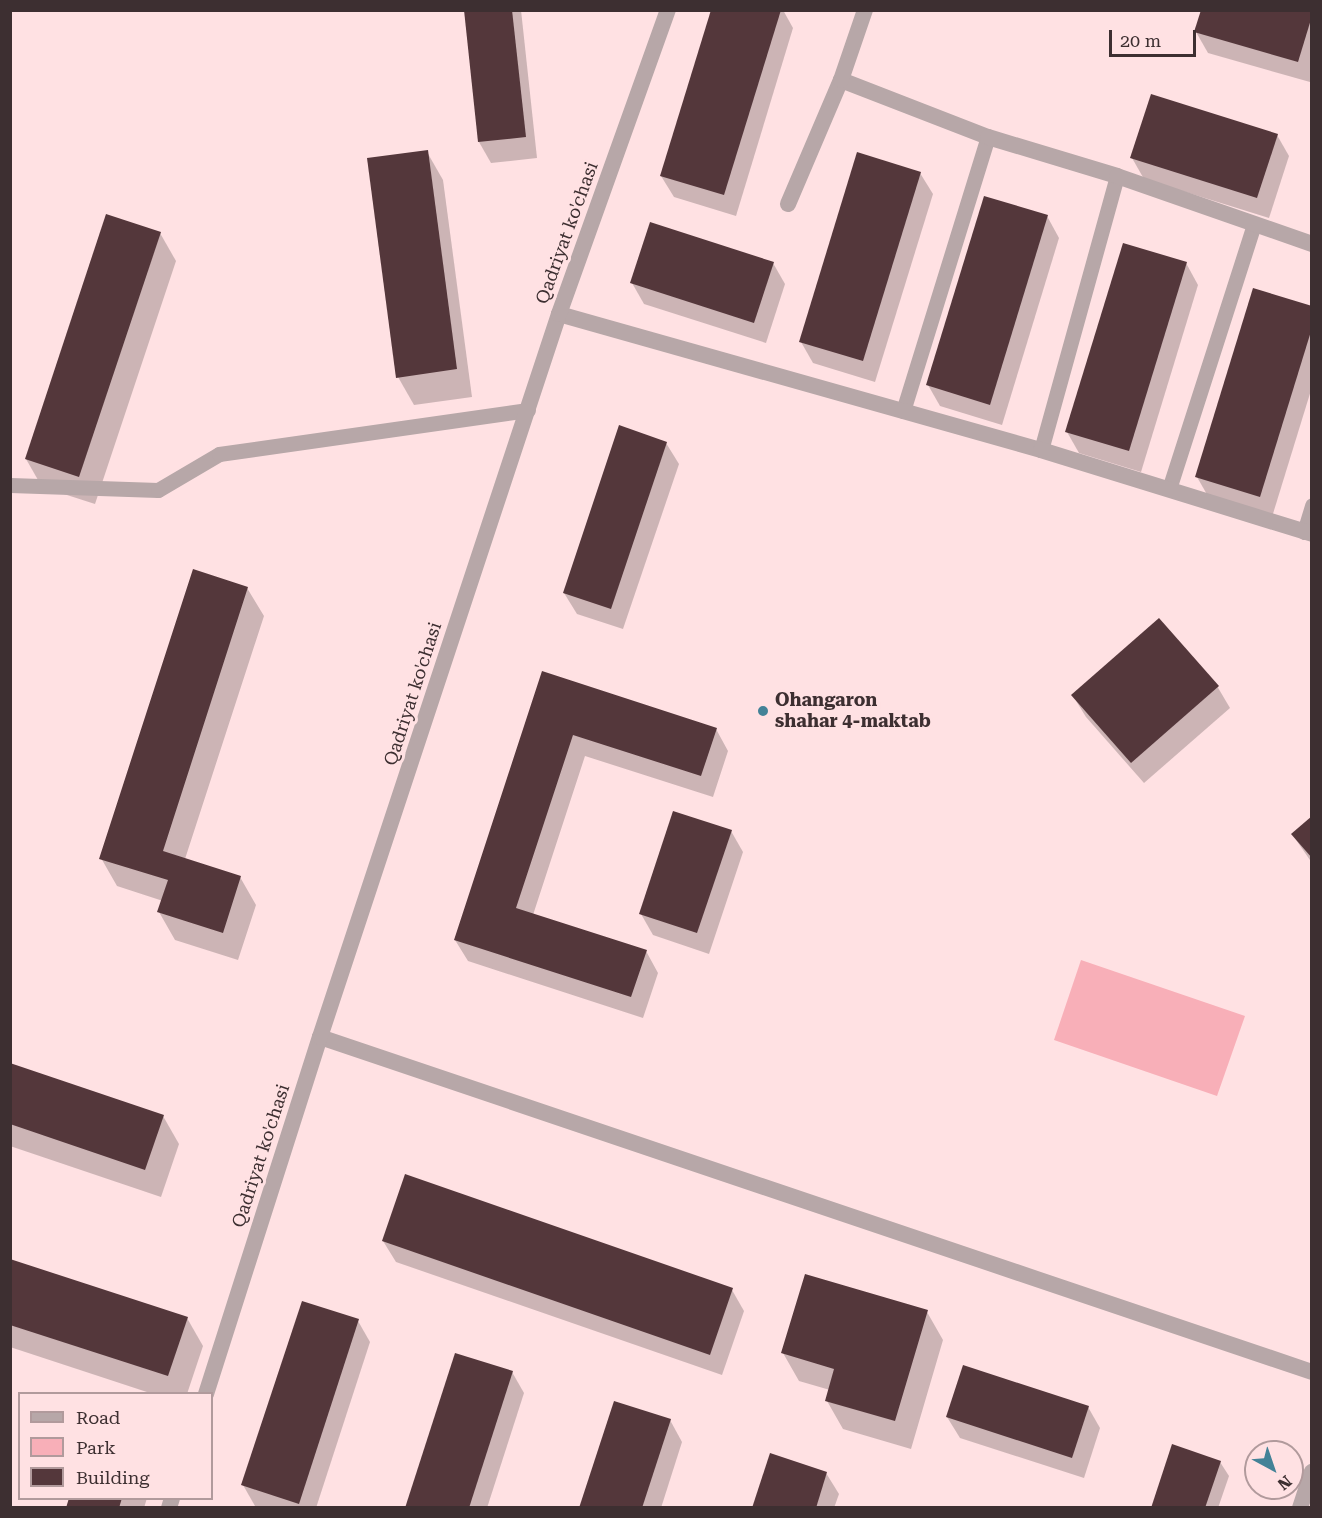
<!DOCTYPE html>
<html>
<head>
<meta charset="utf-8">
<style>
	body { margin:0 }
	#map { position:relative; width:1322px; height:1518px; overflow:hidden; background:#ffe1e3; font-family:"Roboto Serif",serif }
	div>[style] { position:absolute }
	.green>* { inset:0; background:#f8afb8 }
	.shadow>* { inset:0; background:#0003 }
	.building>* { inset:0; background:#54373b }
	.service>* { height:15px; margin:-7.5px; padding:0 7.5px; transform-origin:7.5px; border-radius:7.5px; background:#b7a7a8 }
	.minor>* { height:16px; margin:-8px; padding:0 8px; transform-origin:8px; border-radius:8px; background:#b7a7a8 }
	.dots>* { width:16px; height:16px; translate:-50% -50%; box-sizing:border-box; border:3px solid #ffe1e3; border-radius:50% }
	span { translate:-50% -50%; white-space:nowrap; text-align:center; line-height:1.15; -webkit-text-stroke:6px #ffe1e3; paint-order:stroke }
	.street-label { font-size:18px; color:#3d2f31 }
	.poi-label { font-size:18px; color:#3d2f31; font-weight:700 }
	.left { translate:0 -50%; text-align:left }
	.frame { position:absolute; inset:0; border:12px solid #3d2f31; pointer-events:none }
	.legend { position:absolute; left:18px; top:1392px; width:195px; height:108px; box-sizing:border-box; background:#ffe1e3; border:2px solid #b19a9c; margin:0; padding:8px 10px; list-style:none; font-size:18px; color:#3d2f31 }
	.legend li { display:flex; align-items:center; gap:12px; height:30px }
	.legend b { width:30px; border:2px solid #b19a9c }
	.north { position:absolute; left:1244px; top:1440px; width:60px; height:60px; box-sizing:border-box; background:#ffe1e3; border:2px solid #b19a9c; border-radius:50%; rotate:140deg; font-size:16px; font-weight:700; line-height:24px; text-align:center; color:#3d2f31 }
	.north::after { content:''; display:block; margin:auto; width:21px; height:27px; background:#438297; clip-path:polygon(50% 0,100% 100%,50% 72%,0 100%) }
	.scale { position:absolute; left:1109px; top:30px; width:87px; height:27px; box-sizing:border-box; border:3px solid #3d2f31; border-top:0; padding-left:8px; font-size:18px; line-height:21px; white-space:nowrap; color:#3d2f31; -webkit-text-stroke:4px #ffe1e3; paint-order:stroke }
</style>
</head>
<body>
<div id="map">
	<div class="green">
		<div style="clip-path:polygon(1081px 960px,1245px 1016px,1217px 1096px,1054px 1040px)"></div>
	</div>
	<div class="shadow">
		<div style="clip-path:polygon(465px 10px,521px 10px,537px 158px,491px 163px,479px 142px)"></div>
		<div style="clip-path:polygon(712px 10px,783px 10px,793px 28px,736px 216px,674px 197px,661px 176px)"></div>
		<div style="clip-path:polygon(1312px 10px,1310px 82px,1208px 53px,1196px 32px)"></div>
		<div style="clip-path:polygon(1277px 135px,1289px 156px,1269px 218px,1144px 179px,1132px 158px)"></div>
		<div style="clip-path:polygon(427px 152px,443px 180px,472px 397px,414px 405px,398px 377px)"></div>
		<div style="clip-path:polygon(920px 173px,933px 194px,875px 382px,813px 363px,801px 342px)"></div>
		<div style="clip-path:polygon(1047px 216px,1059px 238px,1002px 425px,940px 406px,928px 385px)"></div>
		<div style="clip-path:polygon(160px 233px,176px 261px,95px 504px,42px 487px,26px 459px)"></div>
		<div style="clip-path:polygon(773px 263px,785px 284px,766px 343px,644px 304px,632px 283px)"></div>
		<div style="clip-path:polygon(1186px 263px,1198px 285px,1141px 472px,1079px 453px,1067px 432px)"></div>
		<div style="clip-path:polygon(1312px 307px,1312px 387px,1272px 517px,1209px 498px,1197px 477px)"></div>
		<div style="clip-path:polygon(666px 443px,679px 464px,623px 629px,577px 614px,564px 593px)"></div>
		<div style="clip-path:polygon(247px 588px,264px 616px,185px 859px,240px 877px,256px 905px,238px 960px,175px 940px,159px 912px,163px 901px,117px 886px,101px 858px)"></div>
		<div style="clip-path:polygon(543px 673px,716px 729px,728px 751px,713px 797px,585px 756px,533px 915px,646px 951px,658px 973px,643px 1018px,468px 961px,455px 940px)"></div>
		<div style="clip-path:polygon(1217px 686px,1230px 708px,1144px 783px,1086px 717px,1073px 696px)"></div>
		<div style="clip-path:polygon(1312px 818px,1312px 863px,1292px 834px)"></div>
		<div style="clip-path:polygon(731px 831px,743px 852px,709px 954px,653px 935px,641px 914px)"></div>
		<div style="clip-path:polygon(10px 1064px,163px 1116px,179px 1144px,161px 1197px,10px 1146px)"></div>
		<div style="clip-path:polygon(383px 1241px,732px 1290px,744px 1311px,722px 1375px,396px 1262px)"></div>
		<div style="clip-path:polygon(10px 1260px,187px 1318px,203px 1346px,187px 1394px,153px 1394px,10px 1347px)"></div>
		<div style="clip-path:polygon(927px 1312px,943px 1340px,911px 1449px,843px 1429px,827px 1401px,830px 1390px,799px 1381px,783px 1353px)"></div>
		<div style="clip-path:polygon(358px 1321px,370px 1342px,316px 1508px,255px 1506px,243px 1485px)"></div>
		<div style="clip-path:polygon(512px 1372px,524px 1393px,487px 1508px,407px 1508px)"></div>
		<div style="clip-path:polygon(1088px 1407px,1100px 1428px,1084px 1478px,960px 1438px,947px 1417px)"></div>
		<div style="clip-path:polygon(670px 1420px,682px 1442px,661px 1508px,580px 1508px)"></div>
		<div style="clip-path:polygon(1220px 1462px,1229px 1476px,1218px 1508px,1153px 1508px)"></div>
		<div style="clip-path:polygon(826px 1473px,839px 1494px,834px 1508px,754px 1508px)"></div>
		<div style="clip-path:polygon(71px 1498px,147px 1498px,144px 1508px,68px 1508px)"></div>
	</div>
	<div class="building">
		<div style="clip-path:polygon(464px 10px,512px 10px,526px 137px,478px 142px)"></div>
		<div style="clip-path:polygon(711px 10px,781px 10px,724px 195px,660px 176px)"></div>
		<div style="clip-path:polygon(1201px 10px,1312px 10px,1312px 16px,1298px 62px,1194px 32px)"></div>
		<div style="clip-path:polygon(1151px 94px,1278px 134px,1257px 198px,1130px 158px)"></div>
		<div style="clip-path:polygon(428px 150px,457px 369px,396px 378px,367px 158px)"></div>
		<div style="clip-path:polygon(857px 152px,921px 172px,863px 361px,799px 342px)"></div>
		<div style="clip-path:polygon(984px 196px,1048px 215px,990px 405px,926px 385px)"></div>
		<div style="clip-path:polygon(106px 214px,161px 232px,79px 477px,25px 459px)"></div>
		<div style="clip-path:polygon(650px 222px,774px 262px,754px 323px,630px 283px)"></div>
		<div style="clip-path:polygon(1123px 243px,1187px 262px,1129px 451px,1065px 432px)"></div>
		<div style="clip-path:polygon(1253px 288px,1312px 306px,1312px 328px,1260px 497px,1195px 477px)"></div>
		<div style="clip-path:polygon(619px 425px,667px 442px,611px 609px,563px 593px)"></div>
		<div style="clip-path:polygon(193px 569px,248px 587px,163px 851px,241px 876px,223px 933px,157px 912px,168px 880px,99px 859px)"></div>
		<div style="clip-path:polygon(1159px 618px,1219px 686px,1131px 763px,1071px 695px)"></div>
		<div style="clip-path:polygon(542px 671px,717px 728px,701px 776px,573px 735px,516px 908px,647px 950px,631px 997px,454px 940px)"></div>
		<div style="clip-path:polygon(673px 811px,732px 830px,697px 933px,639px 914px)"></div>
		<div style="clip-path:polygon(1312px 816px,1312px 858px,1291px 834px)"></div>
		<div style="clip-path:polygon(10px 1063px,164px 1115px,145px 1170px,10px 1124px)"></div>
		<div style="clip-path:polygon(405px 1174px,733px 1288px,710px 1355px,382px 1241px)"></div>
		<div style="clip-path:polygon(10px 1259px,188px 1317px,168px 1376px,10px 1325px)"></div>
		<div style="clip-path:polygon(805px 1274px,928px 1310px,895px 1421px,825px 1401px,834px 1369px,781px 1353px)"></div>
		<div style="clip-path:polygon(302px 1301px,359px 1319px,299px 1504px,241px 1485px)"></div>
		<div style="clip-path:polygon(455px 1353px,513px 1371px,469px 1508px,405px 1508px)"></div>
		<div style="clip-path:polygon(963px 1365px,1089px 1406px,1072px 1458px,946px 1417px)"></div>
		<div style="clip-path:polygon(614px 1401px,671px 1419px,642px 1508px,579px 1508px)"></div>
		<div style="clip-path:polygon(1172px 1444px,1221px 1461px,1205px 1508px,1151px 1508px)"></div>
		<div style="clip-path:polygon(770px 1453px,827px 1472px,816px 1508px,752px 1508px)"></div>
		<div style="clip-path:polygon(69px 1498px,122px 1498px,119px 1508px,66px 1508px)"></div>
	</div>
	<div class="service">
		<div style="left:903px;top:411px;width:287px;rotate:-72.8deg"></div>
		<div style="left:1041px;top:450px;width:284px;rotate:-74.5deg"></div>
		<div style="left:10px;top:485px;width:148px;rotate:1.9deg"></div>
		<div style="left:158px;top:490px;width:71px;rotate:-30.5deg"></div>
		<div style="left:219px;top:454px;width:312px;rotate:-8.1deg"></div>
		<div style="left:1169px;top:489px;width:278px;rotate:-72.2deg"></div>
		<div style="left:1304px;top:532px;width:28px;rotate:-73deg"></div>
	</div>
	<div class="minor">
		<div style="left:841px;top:80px;width:158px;rotate:21.2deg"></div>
		<div style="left:988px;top:137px;width:135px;rotate:16.8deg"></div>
		<div style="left:1117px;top:176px;width:207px;rotate:19.2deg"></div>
		<div style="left:788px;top:204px;width:135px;rotate:-66.9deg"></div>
		<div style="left:841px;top:80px;width:74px;rotate:-71.1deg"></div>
		<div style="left:559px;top:314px;width:501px;rotate:15.76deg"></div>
		<div style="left:1041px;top:450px;width:284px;rotate:17.2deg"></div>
		<div style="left:320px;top:1037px;width:1047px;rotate:18.66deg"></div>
		<div style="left:206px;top:1394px;width:375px;rotate:-72.3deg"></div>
		<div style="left:320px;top:1037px;width:761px;rotate:-71.71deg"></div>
		<div style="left:559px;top:314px;width:323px;rotate:-70.3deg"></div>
		<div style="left:169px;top:1508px;width:10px;rotate:-73deg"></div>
		<div style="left:1300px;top:1508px;width:38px;rotate:-72deg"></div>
	</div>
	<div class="dots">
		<div style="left:763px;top:711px;background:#438297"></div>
	</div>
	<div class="street-label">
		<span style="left:567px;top:233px;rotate:-70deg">Qadriyat ko'chasi</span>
		<span style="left:413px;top:694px;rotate:-72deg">Qadriyat ko'chasi</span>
		<span style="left:261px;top:1156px;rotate:-72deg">Qadriyat ko'chasi</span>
	</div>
	<div class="poi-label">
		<span class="left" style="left:775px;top:711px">Ohangaron<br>shahar 4-maktab</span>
	</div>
	<div class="frame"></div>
	<ul class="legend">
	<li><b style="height:8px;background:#b7a7a8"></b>Road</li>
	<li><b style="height:16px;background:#f8afb8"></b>Park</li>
	<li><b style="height:16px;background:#54373b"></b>Building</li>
	</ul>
	<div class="north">N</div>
	<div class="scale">20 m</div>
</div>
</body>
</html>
